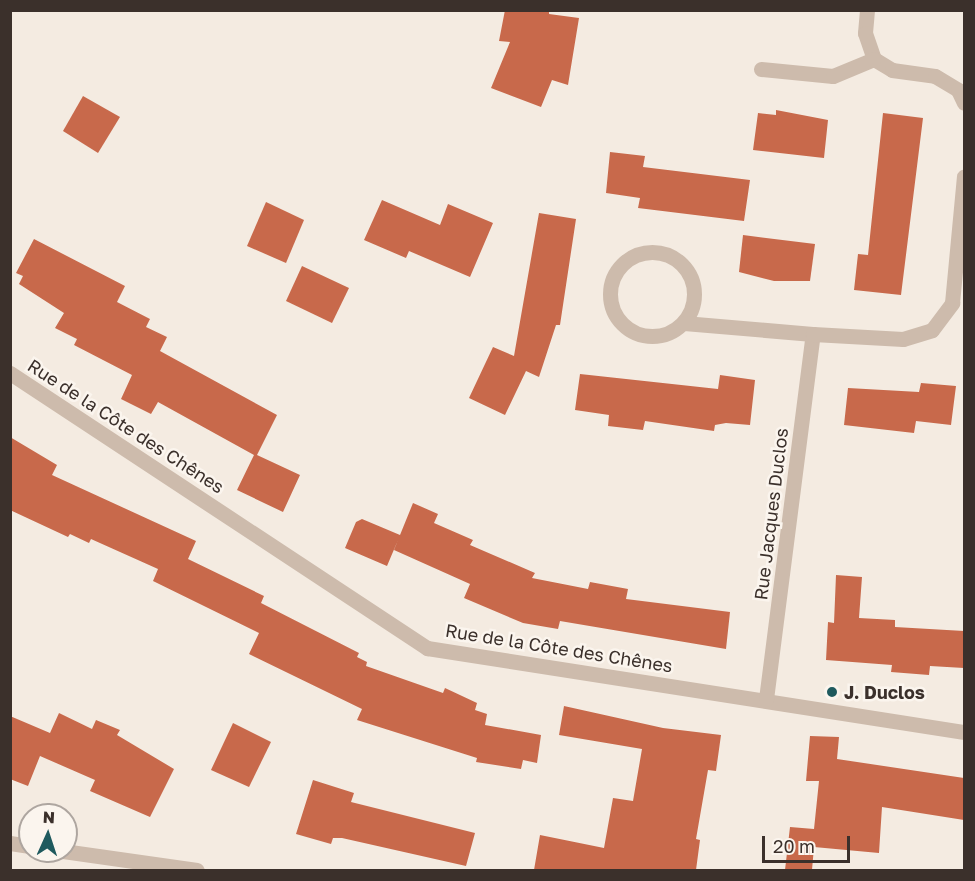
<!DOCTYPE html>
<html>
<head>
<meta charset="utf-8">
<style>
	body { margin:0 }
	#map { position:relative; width:975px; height:881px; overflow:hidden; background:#f4ebe1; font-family:"Golos Text",sans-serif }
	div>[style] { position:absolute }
	.building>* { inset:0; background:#c8694b }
	.minor>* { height:15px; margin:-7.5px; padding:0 7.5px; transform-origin:7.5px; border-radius:7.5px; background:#cdbbac }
	.minor>.ring { margin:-7.5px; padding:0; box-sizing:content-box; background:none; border:15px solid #cdbbac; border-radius:50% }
	.dots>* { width:16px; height:16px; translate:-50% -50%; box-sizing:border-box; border:3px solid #fbf5ee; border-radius:50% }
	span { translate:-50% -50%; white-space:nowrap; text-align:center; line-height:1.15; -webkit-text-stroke:5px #fbf5ee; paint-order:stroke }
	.street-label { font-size:18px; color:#3b302b }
	.poi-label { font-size:18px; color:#3b302b; font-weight:700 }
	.left { translate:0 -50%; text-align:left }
	.frame { position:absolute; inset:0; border:12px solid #3b302b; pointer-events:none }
	.north { position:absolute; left:18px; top:803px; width:60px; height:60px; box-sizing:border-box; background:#fbf5ee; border:2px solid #aea6a0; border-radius:50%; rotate:3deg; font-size:16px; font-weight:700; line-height:24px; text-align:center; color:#3b302b }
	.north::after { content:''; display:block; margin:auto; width:21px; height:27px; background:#1f5a5e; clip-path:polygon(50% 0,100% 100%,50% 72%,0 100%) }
	.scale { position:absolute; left:762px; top:836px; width:88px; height:27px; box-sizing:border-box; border:3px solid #3b302b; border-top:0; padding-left:8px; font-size:18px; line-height:21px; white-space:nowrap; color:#3b302b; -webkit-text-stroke:4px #fbf5ee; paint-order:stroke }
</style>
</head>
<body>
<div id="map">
	<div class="building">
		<div style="clip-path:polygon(505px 10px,549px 10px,549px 14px,579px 18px,568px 85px,552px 80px,541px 107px,491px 88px,510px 42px,499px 41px)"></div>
		<div style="clip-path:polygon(83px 96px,120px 117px,98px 153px,63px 131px)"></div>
		<div style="clip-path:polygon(776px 110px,828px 120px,824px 158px,753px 150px,758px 113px,776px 115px)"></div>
		<div style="clip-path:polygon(883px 113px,923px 118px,901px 295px,854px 290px,858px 254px,868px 255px)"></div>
		<div style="clip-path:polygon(610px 152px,645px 156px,643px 167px,750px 180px,744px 221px,638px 208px,640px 198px,606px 193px)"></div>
		<div style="clip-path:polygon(382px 200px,440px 225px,448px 204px,493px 223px,470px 277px,409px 251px,406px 258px,364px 240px)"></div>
		<div style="clip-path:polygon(266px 202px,304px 220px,286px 263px,247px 246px)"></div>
		<div style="clip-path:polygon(539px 213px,576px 219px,560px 325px,556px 325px,539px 377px,526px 371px,505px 415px,469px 398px,493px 347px,514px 356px)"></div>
		<div style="clip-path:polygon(743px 235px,815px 244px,810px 281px,774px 281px,739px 272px)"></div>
		<div style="clip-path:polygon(34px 239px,125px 286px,117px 302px,150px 319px,146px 327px,167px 337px,160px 351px,277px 415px,257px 455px,300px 475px,283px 512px,237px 490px,254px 455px,158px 402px,151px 414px,121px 399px,132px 375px,74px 345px,77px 339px,55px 328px,64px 313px,19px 284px,23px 276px,16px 273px)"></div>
		<div style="clip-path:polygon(302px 266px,349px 288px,332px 323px,286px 301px)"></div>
		<div style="clip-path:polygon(580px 374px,718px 389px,720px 375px,755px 380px,750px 425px,726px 423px,715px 425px,714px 431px,645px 421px,643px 430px,608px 426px,609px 415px,575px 410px)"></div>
		<div style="clip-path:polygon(921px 383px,956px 386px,951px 425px,916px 421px,914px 433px,844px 425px,848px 388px,919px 392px)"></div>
		<div style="clip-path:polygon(10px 437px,57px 465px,52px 475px,196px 541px,188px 559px,264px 596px,261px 603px,359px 653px,357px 657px,367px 662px,366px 666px,443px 693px,445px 688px,477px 703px,475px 710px,487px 714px,485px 725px,541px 735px,537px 763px,523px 760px,521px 769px,476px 762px,477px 758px,357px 720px,362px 709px,249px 654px,259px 633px,153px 581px,158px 569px,91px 539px,89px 543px,70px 534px,68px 537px,10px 510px)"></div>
		<div style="clip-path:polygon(413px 503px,438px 514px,434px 523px,473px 540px,470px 545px,535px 573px,532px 578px,588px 589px,590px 582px,628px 589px,626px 599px,730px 612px,726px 649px,560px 621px,558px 629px,523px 623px,464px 598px,470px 584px,394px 550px,398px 540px,387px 566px,345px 548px,356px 522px,362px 519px,400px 535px)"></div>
		<div style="clip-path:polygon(836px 575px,862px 577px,859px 618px,895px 620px,895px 627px,964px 631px,964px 668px,930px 666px,929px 675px,891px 672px,892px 665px,826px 660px,828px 622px,834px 623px)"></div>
		<div style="clip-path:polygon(564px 706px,663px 728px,721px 735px,716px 771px,708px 770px,696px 839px,700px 840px,696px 870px,534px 870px,540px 835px,604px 848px,613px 798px,633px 801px,642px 749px,559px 735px)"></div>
		<div style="clip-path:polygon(59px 713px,92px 729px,96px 720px,120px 730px,117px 735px,174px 769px,150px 817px,90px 791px,95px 780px,40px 756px,28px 786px,10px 779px,10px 716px,50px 733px)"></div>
		<div style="clip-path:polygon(233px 723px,271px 742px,249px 787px,211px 770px)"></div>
		<div style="clip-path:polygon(810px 736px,839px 737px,837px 759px,964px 778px,964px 820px,882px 807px,879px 853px,814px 847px,812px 870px,785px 870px,790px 827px,814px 829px,819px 781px,806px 781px)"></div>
		<div style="clip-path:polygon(313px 780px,354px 793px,351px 802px,475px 833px,466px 866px,342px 838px,333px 838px,331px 844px,296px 834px)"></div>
	</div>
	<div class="minor">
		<div style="left:867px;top:10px;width:23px;rotate:95deg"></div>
		<div style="left:865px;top:33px;width:28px;rotate:71deg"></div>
		<div style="left:874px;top:59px;width:21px;rotate:31deg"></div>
		<div style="left:892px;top:70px;width:43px;rotate:7.9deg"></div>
		<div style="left:935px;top:76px;width:27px;rotate:31deg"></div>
		<div style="left:958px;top:90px;width:14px;rotate:65deg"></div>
		<div style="left:761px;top:69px;width:72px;rotate:5.6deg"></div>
		<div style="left:833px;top:76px;width:44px;rotate:-22.5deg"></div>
		<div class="ring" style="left:610px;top:252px;width:69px;height:69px"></div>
		<div style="left:684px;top:323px;width:129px;rotate:4.9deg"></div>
		<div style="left:10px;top:373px;width:500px;rotate:33.4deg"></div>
		<div style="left:427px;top:648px;width:544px;rotate:8.89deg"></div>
		<div style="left:766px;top:699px;width:368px;rotate:-82.7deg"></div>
		<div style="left:813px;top:334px;width:90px;rotate:3.2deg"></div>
		<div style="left:903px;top:339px;width:30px;rotate:-17deg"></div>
		<div style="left:932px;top:330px;width:34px;rotate:-53deg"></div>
		<div style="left:952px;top:303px;width:127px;rotate:-84.6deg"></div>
		<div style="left:10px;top:843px;width:20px;rotate:9deg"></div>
		<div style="left:63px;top:851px;width:135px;rotate:8.1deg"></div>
	</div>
	<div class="dots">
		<div style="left:832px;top:692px;background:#1f5a5e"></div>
	</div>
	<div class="street-label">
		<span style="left:126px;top:426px;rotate:33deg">Rue de la Côte des Chênes</span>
		<span style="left:771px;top:514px;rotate:-83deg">Rue Jacques Duclos</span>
		<span style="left:559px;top:648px;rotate:9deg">Rue de la Côte des Chênes</span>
	</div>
	<div class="poi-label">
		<span class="left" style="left:844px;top:692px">J. Duclos</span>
	</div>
	<div class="frame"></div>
	<div class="north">N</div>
	<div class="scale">20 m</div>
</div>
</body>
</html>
